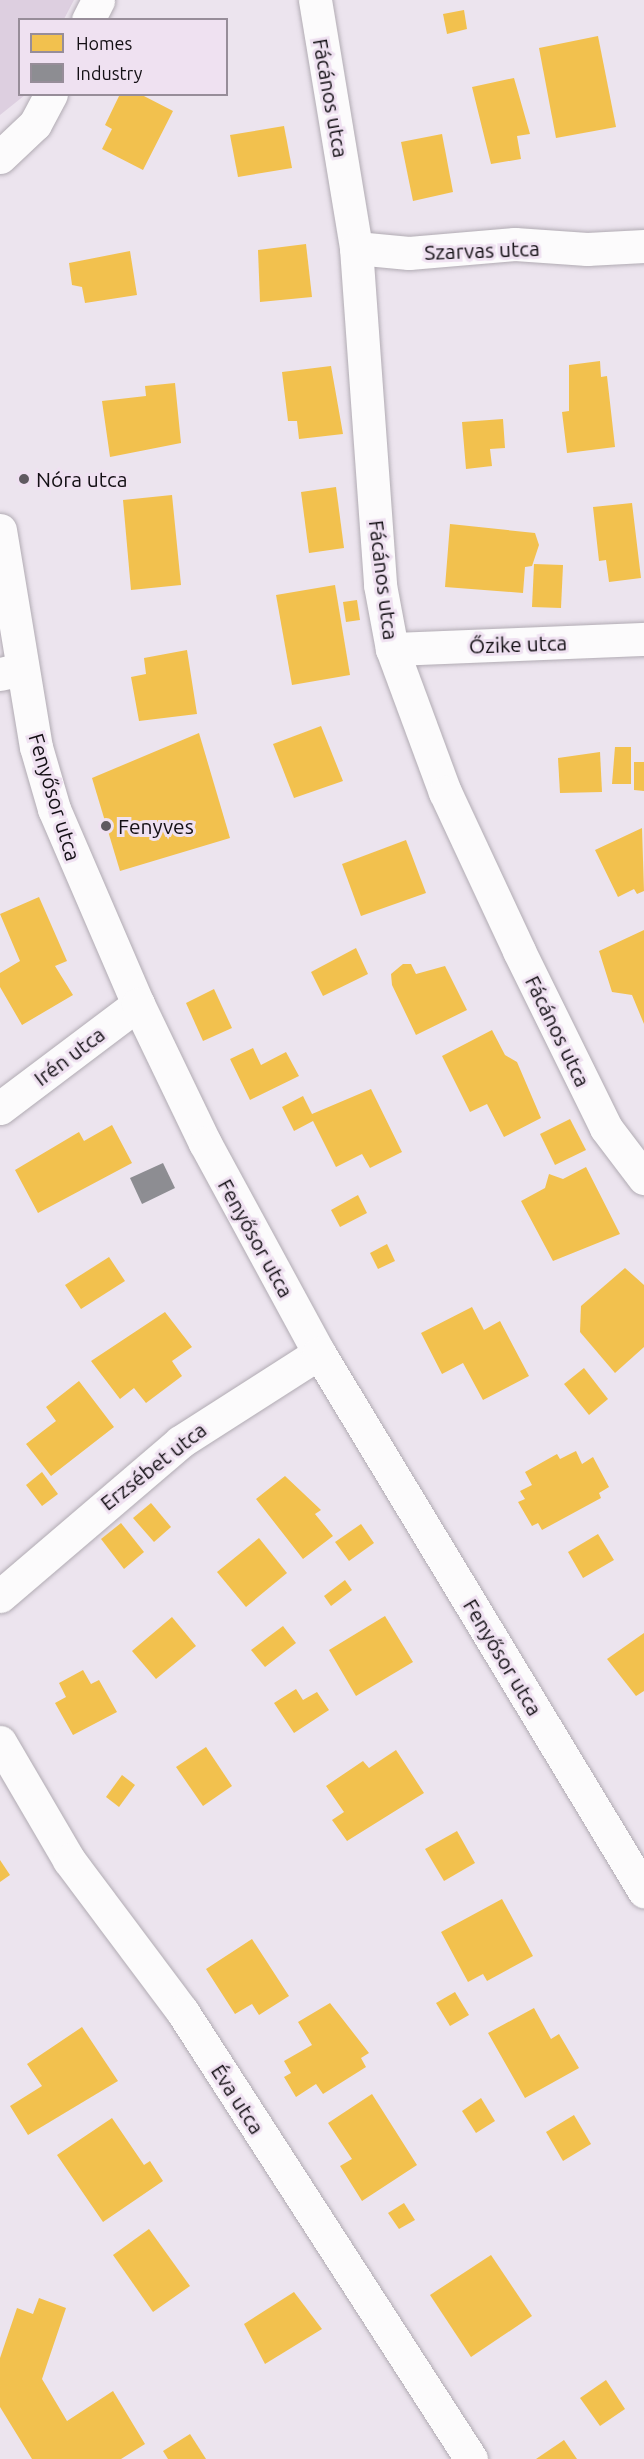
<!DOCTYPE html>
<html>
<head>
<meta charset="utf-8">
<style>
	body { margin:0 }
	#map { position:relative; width:644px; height:2459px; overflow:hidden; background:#ece4ee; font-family:Ubuntu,sans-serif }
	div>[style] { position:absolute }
	.green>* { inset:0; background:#ddcfe0 }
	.homes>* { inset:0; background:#f2c14e }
	.industry>* { inset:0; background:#8d8d92 }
	.roads { filter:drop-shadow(0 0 2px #b1abb3) drop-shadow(0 0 2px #b1abb3) }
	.minor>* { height:33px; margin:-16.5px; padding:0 16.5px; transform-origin:16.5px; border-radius:16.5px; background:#fcfbfc }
	.tertiary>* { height:33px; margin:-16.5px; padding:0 16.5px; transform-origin:16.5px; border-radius:16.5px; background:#fcfbfc }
	.dots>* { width:16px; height:16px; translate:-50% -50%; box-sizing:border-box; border:3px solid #efe1f1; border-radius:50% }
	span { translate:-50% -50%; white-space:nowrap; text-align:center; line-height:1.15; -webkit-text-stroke:6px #efe1f1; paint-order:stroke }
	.street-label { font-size:21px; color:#130f14 }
	.poi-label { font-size:21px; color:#130f14 }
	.left { translate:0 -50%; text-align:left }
	.legend { position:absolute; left:18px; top:18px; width:210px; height:78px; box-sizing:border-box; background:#efe1f1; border:2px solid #978d99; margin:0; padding:8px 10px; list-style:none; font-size:18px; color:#130f14 }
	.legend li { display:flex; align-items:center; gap:12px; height:30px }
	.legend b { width:30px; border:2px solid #978d99 }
</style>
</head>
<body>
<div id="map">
	<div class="green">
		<div style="clip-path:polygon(0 0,74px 0,64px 19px,20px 20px,20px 94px,25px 95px,0 115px)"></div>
	</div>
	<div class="homes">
		<div style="clip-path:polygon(464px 10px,467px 29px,447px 34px,443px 14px)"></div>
		<div style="clip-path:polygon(598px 36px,616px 127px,556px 138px,539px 48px)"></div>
		<div style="clip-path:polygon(514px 78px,530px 134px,517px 136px,521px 159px,491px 164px,472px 87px)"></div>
		<div style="clip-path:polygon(120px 94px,140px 94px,173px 111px,143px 170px,102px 149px,112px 129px,105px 125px)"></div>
		<div style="clip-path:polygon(284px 126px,292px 168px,238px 177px,230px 135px)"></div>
		<div style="clip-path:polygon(442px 134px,453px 192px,413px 201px,401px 142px)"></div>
		<div style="clip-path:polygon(306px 244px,312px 297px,260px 302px,258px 250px)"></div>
		<div style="clip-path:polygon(130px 251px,137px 295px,85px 303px,82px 287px,72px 285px,69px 263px)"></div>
		<div style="clip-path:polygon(600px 361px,601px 377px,607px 376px,615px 447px,567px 453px,562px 412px,569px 411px,569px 365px)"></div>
		<div style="clip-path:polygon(331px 366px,343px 434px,299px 439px,297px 421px,288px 421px,282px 372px)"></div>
		<div style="clip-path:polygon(175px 383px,181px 443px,110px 457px,102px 401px,146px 396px,145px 386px)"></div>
		<div style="clip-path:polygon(503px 419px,505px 448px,490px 449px,492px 466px,466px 469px,462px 422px)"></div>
		<div style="clip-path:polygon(336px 487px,344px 548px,309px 553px,301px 492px)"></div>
		<div style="clip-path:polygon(172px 495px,181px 585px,131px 590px,123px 500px)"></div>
		<div style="clip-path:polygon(632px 503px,641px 578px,609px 582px,606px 560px,599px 561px,593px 507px)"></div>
		<div style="clip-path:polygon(450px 524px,535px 533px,539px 545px,532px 566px,525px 567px,523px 593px,445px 587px)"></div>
		<div style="clip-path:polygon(534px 564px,563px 565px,561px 608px,532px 607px)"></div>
		<div style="clip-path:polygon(335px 585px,350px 675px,292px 685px,276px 595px)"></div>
		<div style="clip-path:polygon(357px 600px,360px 620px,346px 622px,343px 602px)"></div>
		<div style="clip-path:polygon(187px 650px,197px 714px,139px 721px,131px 677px,146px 674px,144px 658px)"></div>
		<div style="clip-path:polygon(321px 726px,343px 781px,294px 798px,273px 744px)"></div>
		<div style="clip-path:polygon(199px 733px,230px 838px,120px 871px,92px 778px)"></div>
		<div style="clip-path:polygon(615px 747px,631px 747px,631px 784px,612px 784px)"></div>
		<div style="clip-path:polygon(600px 752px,602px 792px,560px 793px,558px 758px)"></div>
		<div style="clip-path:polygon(634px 762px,644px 762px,644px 791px,634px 790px)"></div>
		<div style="clip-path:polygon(642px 828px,644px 891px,637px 894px,634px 889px,618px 897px,595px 850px)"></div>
		<div style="clip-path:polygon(406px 840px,426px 893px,361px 916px,342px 864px)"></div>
		<div style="clip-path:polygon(39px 897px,67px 961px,55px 966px,73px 995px,22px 1025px,0 987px,0 973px,20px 961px,0 914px)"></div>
		<div style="clip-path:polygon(644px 930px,644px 1024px,632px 995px,612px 992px,599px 951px)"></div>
		<div style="clip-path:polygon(356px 948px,368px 974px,323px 996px,311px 972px)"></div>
		<div style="clip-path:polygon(403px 964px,411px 964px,416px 974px,445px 966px,467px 1010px,416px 1035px,392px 985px,391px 974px)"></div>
		<div style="clip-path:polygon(214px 989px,232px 1028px,203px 1041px,186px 1003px)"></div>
		<div style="clip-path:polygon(492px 1030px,505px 1055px,517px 1062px,541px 1118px,504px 1137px,487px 1104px,470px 1112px,442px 1056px)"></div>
		<div style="clip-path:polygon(253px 1048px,261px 1065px,286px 1052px,299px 1076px,250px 1100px,230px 1059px)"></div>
		<div style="clip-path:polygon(371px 1089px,402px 1152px,370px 1168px,362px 1154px,336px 1167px,313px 1121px,294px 1131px,282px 1107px,303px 1096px,312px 1114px)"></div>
		<div style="clip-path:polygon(570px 1119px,586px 1150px,555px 1165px,540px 1134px)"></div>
		<div style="clip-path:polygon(112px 1125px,132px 1163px,38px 1213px,15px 1170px,79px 1132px,84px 1141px)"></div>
		<div style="clip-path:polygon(586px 1167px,620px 1234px,553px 1261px,521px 1201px,545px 1188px,549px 1174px,563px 1179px)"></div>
		<div style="clip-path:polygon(358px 1195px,367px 1213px,340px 1227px,331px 1210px)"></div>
		<div style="clip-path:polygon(387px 1244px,395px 1261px,378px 1269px,370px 1253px)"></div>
		<div style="clip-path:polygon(109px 1257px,125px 1281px,81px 1309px,65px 1285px)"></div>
		<div style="clip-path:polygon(625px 1268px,644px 1285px,644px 1347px,615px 1373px,580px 1332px,581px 1306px)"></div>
		<div style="clip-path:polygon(472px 1307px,484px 1330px,500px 1321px,529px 1376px,483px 1400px,463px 1363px,442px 1374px,421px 1333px)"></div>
		<div style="clip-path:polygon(165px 1312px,192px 1347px,172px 1361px,182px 1376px,146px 1403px,134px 1388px,120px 1399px,91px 1361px)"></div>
		<div style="clip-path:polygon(584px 1368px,608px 1399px,589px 1415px,564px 1384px)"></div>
		<div style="clip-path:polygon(79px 1381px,114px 1427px,51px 1476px,26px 1444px,56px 1421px,46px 1407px)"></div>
		<div style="clip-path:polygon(576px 1451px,582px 1464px,593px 1457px,609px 1487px,599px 1493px,601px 1498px,542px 1530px,538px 1523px,532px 1526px,518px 1502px,525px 1499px,520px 1491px,532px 1485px,525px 1472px,557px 1454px,560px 1459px)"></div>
		<div style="clip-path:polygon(42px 1472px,58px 1494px,42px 1506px,26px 1485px)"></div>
		<div style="clip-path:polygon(285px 1476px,321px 1510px,315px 1514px,333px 1536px,303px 1559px,256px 1499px)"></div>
		<div style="clip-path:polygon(151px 1503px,171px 1527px,154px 1542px,133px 1518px)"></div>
		<div style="clip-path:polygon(121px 1523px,144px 1552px,124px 1569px,101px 1539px)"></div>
		<div style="clip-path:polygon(361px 1524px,374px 1543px,349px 1561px,335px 1542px)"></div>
		<div style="clip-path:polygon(598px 1534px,614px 1560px,583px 1578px,568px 1552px)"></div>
		<div style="clip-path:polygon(259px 1538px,287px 1573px,246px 1607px,217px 1572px)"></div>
		<div style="clip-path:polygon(345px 1580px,352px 1590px,331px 1606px,324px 1596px)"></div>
		<div style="clip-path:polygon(385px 1616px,413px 1662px,356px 1696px,329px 1650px)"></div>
		<div style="clip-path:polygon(172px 1617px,196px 1646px,156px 1679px,132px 1651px)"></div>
		<div style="clip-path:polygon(283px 1626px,296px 1643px,265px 1667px,251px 1650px)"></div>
		<div style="clip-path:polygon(644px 1633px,644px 1691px,636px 1696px,607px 1659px)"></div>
		<div style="clip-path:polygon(83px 1670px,91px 1684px,99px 1680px,117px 1712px,73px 1735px,55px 1703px,66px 1697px,59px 1683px)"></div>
		<div style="clip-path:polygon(296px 1689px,303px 1700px,317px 1692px,329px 1710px,294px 1733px,274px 1703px)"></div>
		<div style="clip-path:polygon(206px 1747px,232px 1786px,203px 1806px,176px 1767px)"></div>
		<div style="clip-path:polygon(396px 1750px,424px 1793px,347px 1841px,332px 1820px,344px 1812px,326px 1786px,363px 1761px,369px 1768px)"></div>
		<div style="clip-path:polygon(122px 1775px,135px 1785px,119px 1807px,106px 1797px)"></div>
		<div style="clip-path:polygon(457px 1831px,475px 1863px,444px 1881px,425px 1849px)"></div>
		<div style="clip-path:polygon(0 1860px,10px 1875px,0 1882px)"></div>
		<div style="clip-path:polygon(502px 1899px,533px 1956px,487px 1981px,483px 1974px,468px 1982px,441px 1932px)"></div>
		<div style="clip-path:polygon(252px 1939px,289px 1996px,259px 2015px,252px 2004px,235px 2014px,206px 1969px)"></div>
		<div style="clip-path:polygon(455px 1992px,469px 2015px,450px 2026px,436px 2003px)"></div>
		<div style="clip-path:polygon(330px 2003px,369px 2053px,361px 2058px,366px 2067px,323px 2094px,316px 2084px,296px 2097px,284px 2077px,291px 2073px,284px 2061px,312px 2045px,298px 2022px)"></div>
		<div style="clip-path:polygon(534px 2008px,551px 2039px,559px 2034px,579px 2068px,525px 2098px,488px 2033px)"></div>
		<div style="clip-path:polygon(82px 2027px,118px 2081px,28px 2135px,10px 2106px,42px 2086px,27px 2064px)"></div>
		<div style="clip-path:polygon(372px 2094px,417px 2165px,362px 2201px,340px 2166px,352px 2159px,328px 2123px)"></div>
		<div style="clip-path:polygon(481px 2098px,495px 2121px,476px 2133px,462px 2111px)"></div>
		<div style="clip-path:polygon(574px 2115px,591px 2144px,563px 2161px,546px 2132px)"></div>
		<div style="clip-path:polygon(112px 2118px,144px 2165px,150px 2161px,163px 2181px,103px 2222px,57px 2155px)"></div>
		<div style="clip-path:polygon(404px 2203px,415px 2220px,399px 2229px,388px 2213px)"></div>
		<div style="clip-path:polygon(149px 2229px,190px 2286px,153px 2312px,113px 2255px)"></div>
		<div style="clip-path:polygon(491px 2255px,532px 2316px,471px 2357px,430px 2295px)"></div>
		<div style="clip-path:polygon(294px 2292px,322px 2329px,265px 2364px,244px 2324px)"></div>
		<div style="clip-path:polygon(39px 2298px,66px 2308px,42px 2379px,67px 2421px,113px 2391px,145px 2444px,121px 2459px,32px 2459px,0 2407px,0 2358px,17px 2308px,33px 2314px)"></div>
		<div style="clip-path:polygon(606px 2380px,625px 2409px,600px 2426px,580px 2398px)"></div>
		<div style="clip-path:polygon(190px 2434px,206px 2459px,168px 2459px,163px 2451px)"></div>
		<div style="clip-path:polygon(564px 2440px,577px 2459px,536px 2459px)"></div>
	</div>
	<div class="industry">
		<div style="clip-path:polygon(163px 1163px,175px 1188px,142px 1204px,130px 1178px)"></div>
	</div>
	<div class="roads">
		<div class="minor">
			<div style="left:315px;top:0;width:251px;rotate:80.6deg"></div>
			<div style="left:356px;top:248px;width:338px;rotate:85.9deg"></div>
			<div style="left:380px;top:585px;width:65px;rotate:79.4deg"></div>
			<div style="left:392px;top:649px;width:153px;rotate:69.7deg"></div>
			<div style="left:445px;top:792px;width:175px;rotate:65deg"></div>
			<div style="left:519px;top:951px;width:197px;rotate:63.8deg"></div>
			<div style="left:606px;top:1128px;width:63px;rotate:52.8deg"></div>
			<div style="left:88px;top:20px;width:22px;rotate:-63deg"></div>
			<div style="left:0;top:157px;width:48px;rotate:-43.3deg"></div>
			<div style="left:35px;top:124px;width:34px;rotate:-62deg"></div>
			<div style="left:356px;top:248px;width:53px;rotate:5.4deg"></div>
			<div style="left:409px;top:253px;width:106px;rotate:-4.9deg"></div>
			<div style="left:515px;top:244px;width:72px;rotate:4deg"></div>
			<div style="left:587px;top:249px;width:57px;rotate:-3deg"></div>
			<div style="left:392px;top:649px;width:252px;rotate:-2.3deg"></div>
			<div style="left:0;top:674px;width:22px;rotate:-13deg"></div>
			<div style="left:0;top:1108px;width:173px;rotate:-37deg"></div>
			<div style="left:0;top:1596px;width:237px;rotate:-40.5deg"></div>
			<div style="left:180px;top:1442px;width:165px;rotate:-32.6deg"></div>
			<div style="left:0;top:1742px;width:137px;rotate:59.7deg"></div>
			<div style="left:69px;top:1860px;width:189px;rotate:53.2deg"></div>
			<div style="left:182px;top:2011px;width:533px;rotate:57.17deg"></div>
		</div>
		<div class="tertiary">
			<div style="left:0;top:530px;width:220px;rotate:80.6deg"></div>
			<div style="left:36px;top:747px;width:65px;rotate:73.8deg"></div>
			<div style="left:54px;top:809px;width:212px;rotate:66.7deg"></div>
			<div style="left:138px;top:1004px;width:154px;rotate:64.3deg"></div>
			<div style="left:205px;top:1143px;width:239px;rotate:61.5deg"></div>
			<div style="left:319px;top:1353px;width:629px;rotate:58.86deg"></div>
		</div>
	</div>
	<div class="dots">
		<div style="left:24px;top:479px;background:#5f5a60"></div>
		<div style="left:106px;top:826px;background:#5f5a60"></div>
	</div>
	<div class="street-label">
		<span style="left:331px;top:98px;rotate:80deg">Fácános utca</span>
		<span style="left:482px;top:250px;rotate:-2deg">Szarvas utca</span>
		<span style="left:384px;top:580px;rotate:83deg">Fácános utca</span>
		<span style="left:518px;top:644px;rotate:-2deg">Őzike utca</span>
		<span style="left:55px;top:797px;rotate:73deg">Fenyősor utca</span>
		<span style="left:558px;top:1031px;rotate:64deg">Fácános utca</span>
		<span style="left:69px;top:1056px;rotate:-37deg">Irén utca</span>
		<span style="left:256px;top:1238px;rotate:61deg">Fenyősor utca</span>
		<span style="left:153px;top:1466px;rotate:-38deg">Erzsébet utca</span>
		<span style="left:503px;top:1657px;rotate:59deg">Fenyősor utca</span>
		<span style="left:238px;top:2099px;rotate:57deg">Éva utca</span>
	</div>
	<div class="poi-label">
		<span class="left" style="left:36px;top:479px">Nóra utca</span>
		<span class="left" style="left:118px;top:826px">Fenyves</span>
	</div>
	<ul class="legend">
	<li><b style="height:16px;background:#f2c14e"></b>Homes</li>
	<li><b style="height:16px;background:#8d8d92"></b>Industry</li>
	</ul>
</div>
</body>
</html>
